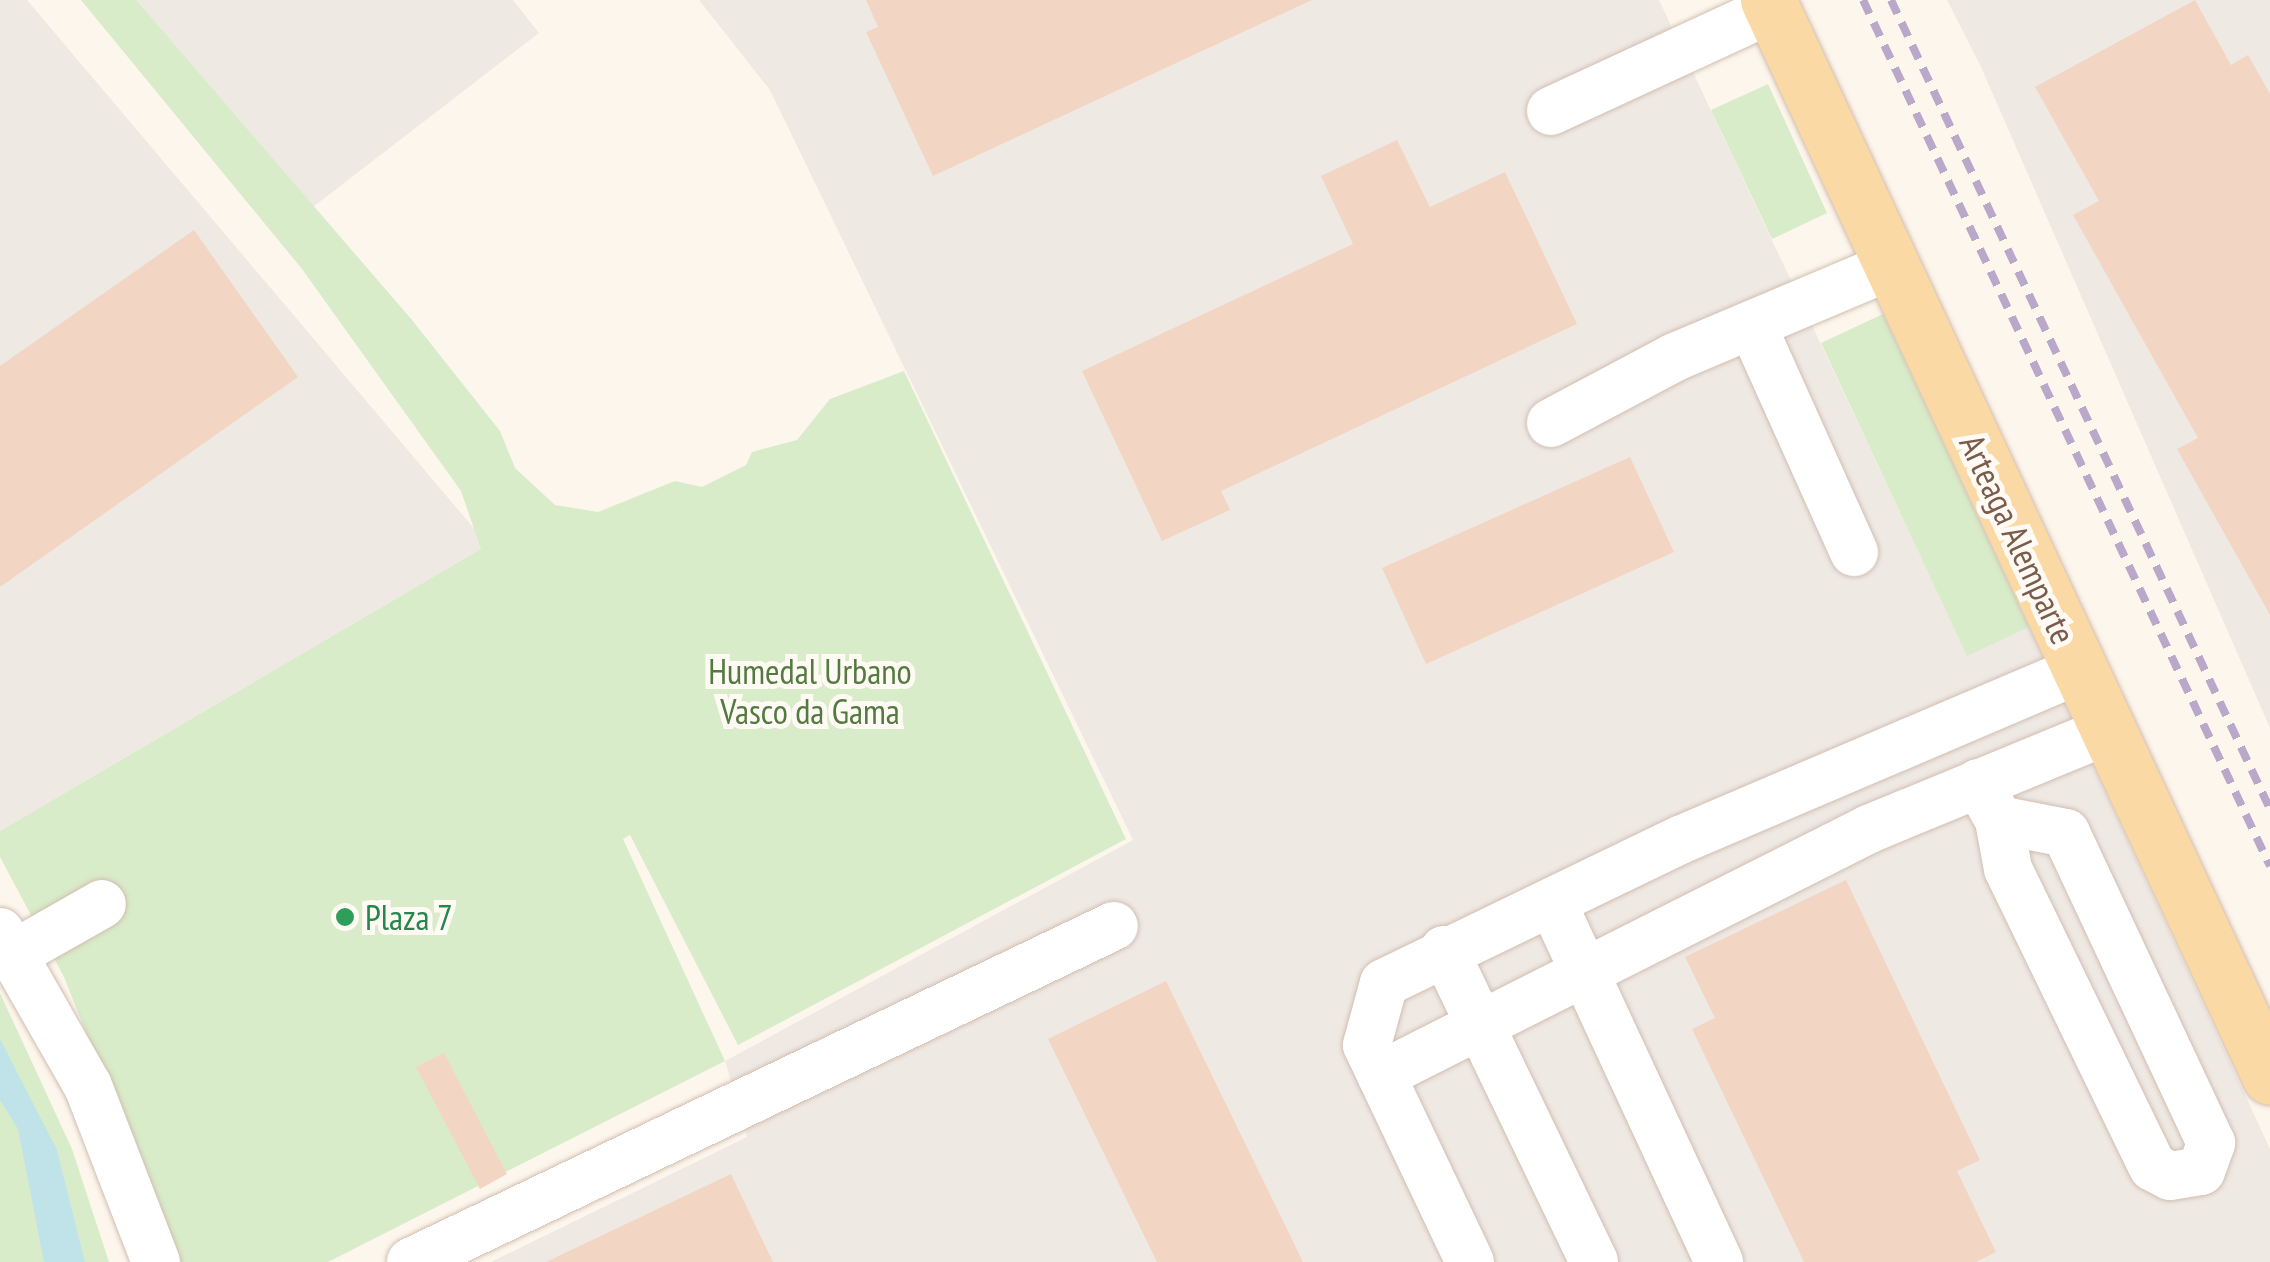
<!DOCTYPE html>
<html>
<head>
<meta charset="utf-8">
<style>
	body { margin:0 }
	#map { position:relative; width:2270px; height:1262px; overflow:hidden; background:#fdf6ec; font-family:"PT Sans Narrow",sans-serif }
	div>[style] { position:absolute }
	.industrial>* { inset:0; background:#efe9e4 }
	.green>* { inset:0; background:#d8ecc9 }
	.water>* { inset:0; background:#bfe3e8 }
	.building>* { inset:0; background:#f3d5c3 }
	.roads { filter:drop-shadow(0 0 2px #d1beb0) drop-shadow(0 0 2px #d1beb0) }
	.minor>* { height:48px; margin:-24px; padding:0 24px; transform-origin:24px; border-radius:24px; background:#fff }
	.major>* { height:55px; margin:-27.5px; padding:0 27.5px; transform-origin:27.5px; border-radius:27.5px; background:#fbd9a5 }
	.rail>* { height:8px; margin-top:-4px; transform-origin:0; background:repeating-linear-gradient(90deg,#b9a8c9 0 15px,transparent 0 25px) }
	.dots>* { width:28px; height:28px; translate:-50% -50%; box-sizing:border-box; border:5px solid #fffaf3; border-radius:50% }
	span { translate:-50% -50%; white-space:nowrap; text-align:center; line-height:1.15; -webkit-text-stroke:10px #fffaf3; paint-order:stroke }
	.street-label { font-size:35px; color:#7a5c4d }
	.park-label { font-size:35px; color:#537a41 }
	.leisure-label { font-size:35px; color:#27864d }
	.left { translate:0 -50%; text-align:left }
</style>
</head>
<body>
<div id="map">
	<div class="industrial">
		<div style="clip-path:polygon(0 0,27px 0,488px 545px,0 831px)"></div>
		<div style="clip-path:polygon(131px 0,513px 0,539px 33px,300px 217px)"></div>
		<div style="clip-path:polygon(699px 0,1659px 0,1967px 655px,2029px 627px,2270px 1149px,2270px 1262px,491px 1262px,747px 1137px,725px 1061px,1133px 840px,770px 90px)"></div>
		<div style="clip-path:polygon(1947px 0,2270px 0,2270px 728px,1981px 67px)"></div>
	</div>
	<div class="green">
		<div style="clip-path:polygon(81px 0,136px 0,412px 320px,500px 431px,515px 468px,555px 505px,598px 512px,675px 481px,702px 487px,746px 465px,752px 452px,797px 440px,830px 399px,904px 371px,1126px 839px,738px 1045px,630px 835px,623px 839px,725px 1061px,328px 1262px,177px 1262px,64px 977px,0 857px,0 831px,481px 549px,461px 491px,302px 269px)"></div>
		<div style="clip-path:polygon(1768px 84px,1827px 213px,1772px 239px,1711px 110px)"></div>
		<div style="clip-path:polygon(1883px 314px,2029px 627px,1967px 656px,1821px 343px)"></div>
		<div style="clip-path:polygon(0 993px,72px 1149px,109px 1262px,0 1262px)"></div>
	</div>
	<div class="water">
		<div style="clip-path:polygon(0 1039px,57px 1150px,85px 1262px,44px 1262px,18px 1129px,0 1100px)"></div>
	</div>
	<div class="building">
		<div style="clip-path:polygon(866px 0,1312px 0,933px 176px,866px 32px,878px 27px)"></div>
		<div style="clip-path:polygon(2195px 0,2231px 65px,2248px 55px,2270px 94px,2270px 615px,2177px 449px,2198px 438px,2073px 215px,2099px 201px,2035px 87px)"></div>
		<div style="clip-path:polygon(1397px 140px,1430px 207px,1505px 172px,1577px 324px,1221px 491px,1230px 510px,1162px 541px,1082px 371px,1353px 244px,1321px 176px)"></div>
		<div style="clip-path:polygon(194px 230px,298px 377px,0 587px,0 366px)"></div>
		<div style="clip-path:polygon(1630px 457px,1674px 552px,1426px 664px,1382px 568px)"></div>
		<div style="clip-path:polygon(1846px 880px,1980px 1160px,1957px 1171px,1996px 1252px,1976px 1262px,1804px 1262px,1692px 1029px,1715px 1018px,1685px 957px)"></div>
		<div style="clip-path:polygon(1166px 981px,1303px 1262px,1157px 1262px,1048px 1039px)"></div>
		<div style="clip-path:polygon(444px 1053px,507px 1174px,480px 1189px,416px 1067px)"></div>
		<div style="clip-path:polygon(731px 1174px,773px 1262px,546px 1262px)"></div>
	</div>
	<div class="roads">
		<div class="minor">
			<div style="left:1551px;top:111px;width:243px;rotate:-24.8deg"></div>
			<div style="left:1752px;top:325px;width:249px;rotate:65.8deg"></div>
			<div style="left:1551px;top:423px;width:140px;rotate:-28deg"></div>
			<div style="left:1675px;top:357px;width:233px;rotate:-22.9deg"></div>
			<div style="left:1978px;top:783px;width:43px;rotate:60.4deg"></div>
			<div style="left:1999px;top:820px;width:50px;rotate:79.6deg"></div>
			<div style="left:2008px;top:869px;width:331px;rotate:64.1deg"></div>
			<div style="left:2153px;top:1167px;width:19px;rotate:28deg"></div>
			<div style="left:2170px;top:1176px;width:31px;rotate:-9deg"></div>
			<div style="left:2201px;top:1171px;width:30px;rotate:-70deg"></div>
			<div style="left:2211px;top:1143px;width:342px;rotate:-115.1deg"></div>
			<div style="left:2066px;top:833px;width:68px;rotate:-169deg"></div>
			<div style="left:1552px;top:902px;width:397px;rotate:65.1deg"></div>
			<div style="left:0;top:932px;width:177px;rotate:60.3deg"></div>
			<div style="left:88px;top:1086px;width:189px;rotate:68.9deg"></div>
			<div style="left:1444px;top:950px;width:346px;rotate:64.3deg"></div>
			<div style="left:14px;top:954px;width:101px;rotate:-29.6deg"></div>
			<div style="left:1381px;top:1075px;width:546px;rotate:-26.75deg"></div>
			<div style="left:1869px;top:829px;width:257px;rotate:-22.4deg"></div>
			<div style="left:411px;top:1262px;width:779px;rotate:-25.55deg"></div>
			<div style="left:1470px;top:1262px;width:240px;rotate:-115.4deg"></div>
			<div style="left:1367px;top:1045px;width:64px;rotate:-74.7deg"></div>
			<div style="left:1384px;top:983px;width:329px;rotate:-25.8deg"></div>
			<div style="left:1680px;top:840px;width:434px;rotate:-23.1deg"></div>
		</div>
		<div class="major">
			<div style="left:1768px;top:0;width:1188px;rotate:65.01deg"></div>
		</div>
	</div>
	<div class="rail">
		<div style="left:1863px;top:0;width:957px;rotate:64.83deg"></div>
		<div style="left:1891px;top:0;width:893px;rotate:64.9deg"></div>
	</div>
	<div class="dots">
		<div style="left:345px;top:917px;background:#2e9e5b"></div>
	</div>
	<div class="street-label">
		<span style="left:2018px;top:539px;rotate:65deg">Arteaga Alemparte</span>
	</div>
	<div class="park-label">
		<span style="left:810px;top:691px">Humedal Urbano<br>Vasco da Gama</span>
	</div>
	<div class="leisure-label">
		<span class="left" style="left:365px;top:917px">Plaza 7</span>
	</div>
</div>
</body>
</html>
